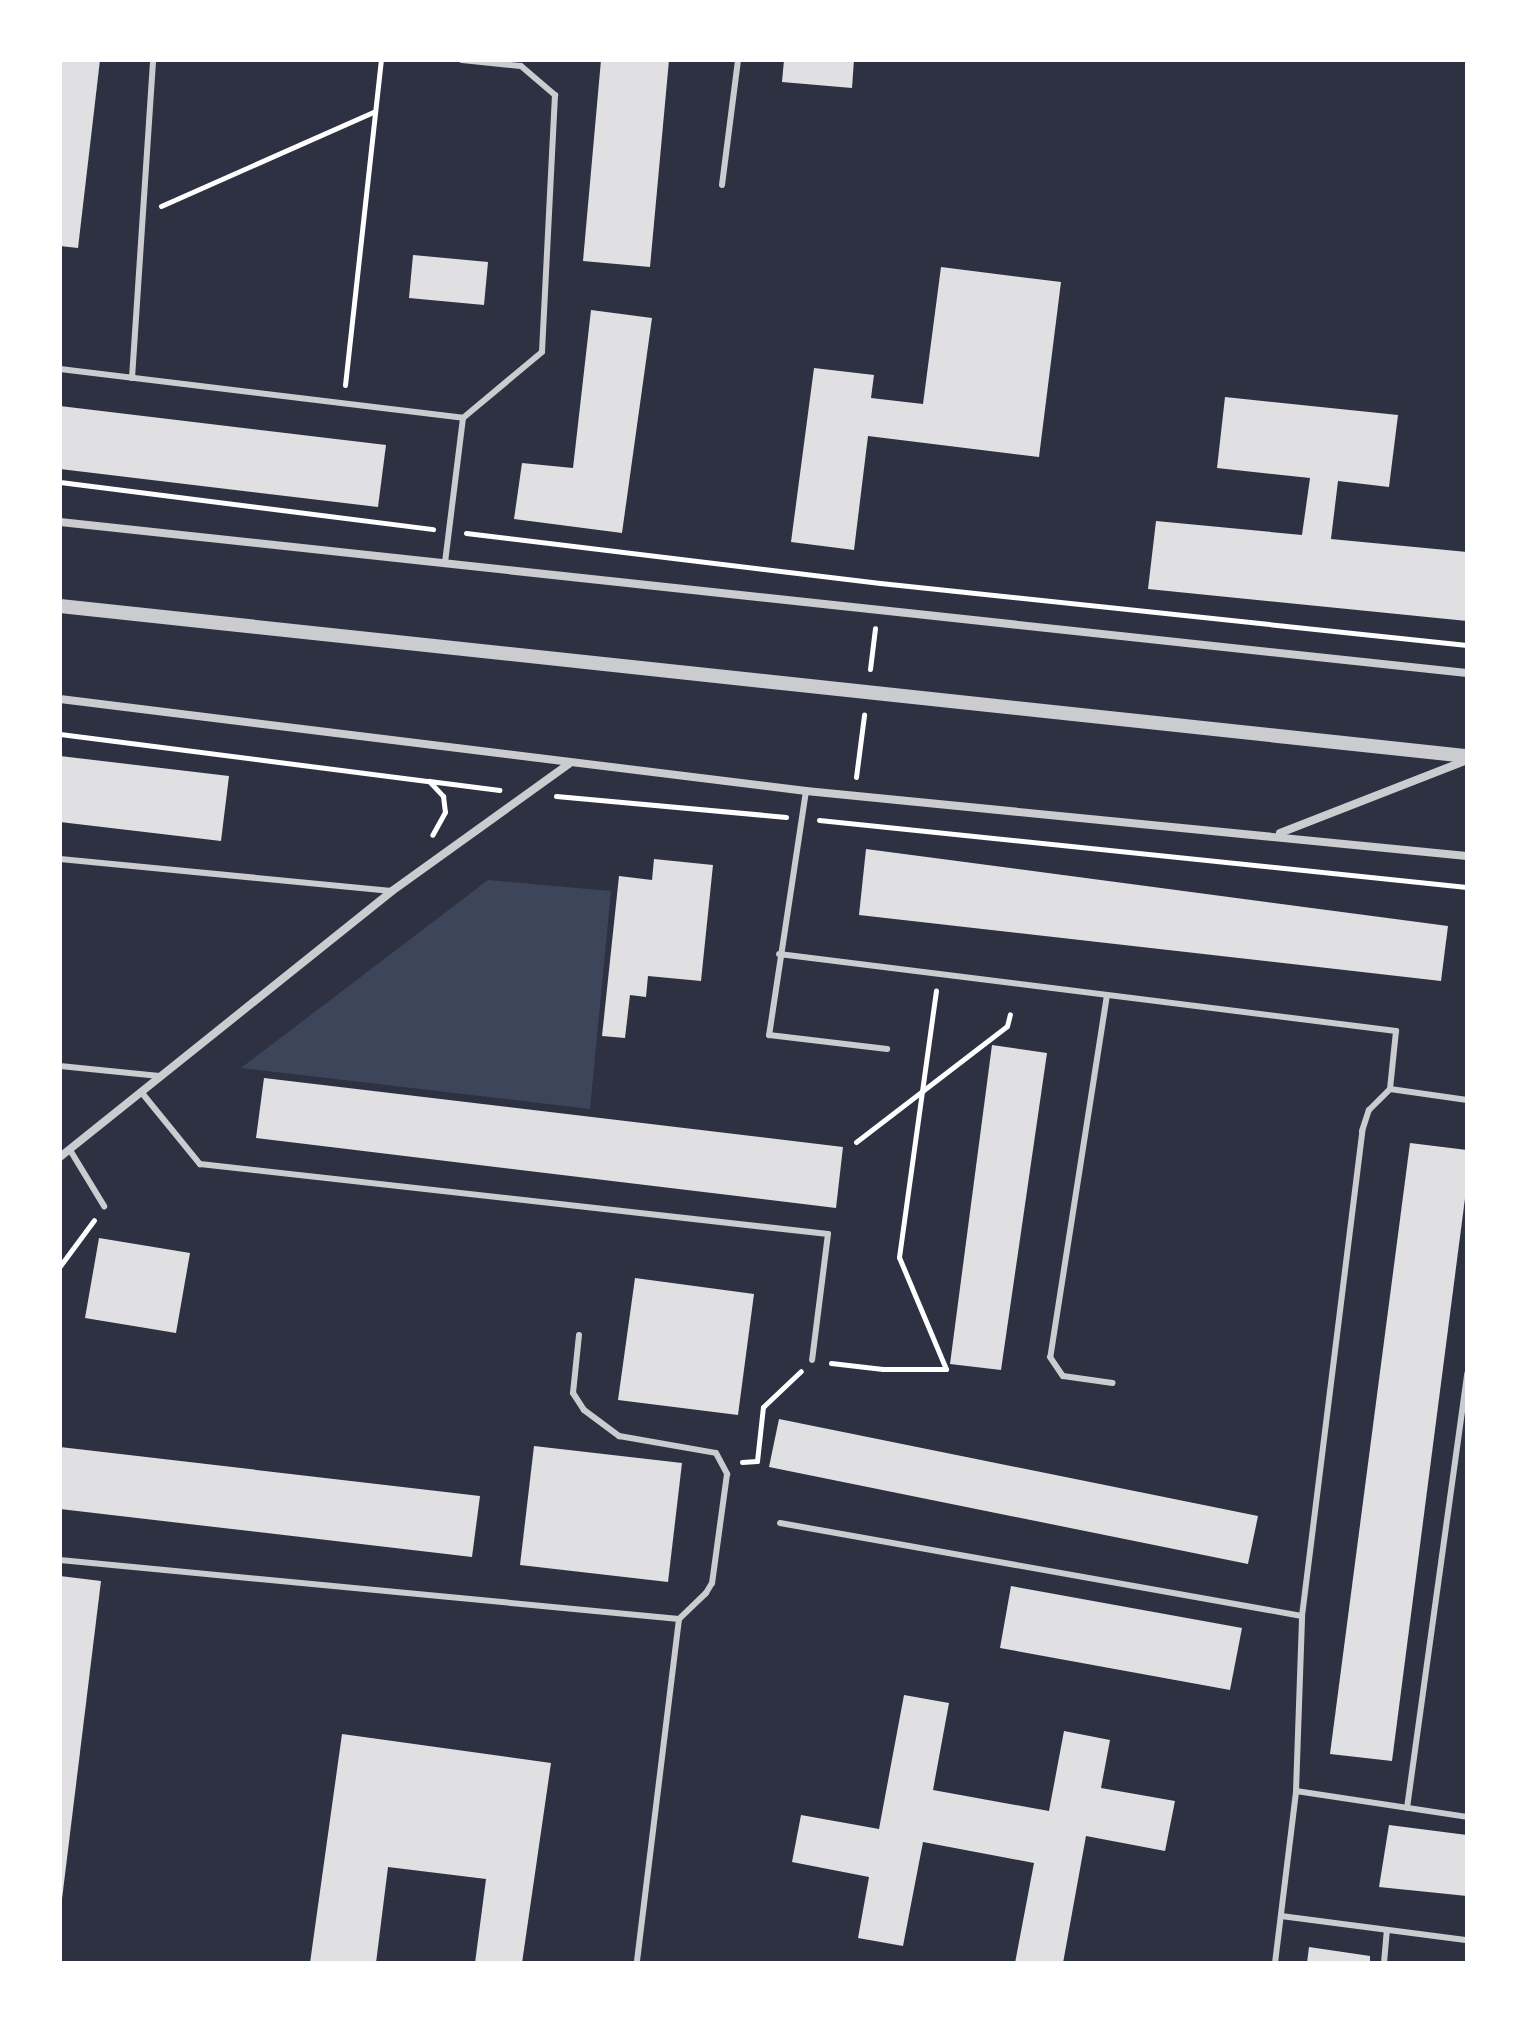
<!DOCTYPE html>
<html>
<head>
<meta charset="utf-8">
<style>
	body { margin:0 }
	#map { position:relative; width:1527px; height:2023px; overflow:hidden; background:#2d3142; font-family:"Fira Sans Condensed",sans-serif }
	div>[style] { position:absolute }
	.green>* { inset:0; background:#3c4559 }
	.building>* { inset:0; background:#e0e0e3 }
	.path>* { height:5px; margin:-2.5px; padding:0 2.5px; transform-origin:2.5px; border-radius:2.5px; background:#fff }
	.service>* { height:6px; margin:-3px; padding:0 3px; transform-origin:3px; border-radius:3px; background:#caccd0 }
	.minor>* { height:8px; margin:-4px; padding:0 4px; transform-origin:4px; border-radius:4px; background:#caccd0 }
	.tertiary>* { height:14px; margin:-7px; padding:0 7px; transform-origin:7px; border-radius:7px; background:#caccd0 }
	span { translate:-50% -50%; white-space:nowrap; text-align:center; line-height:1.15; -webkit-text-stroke:8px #fff; paint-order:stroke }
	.frame { position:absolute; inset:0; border:62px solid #fff; pointer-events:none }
</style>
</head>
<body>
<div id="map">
	<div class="green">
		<div style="clip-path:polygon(488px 880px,611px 891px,590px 1109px,241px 1068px)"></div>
	</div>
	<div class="building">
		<div style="clip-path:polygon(60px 60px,100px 60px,78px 248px,60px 246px)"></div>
		<div style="clip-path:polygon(601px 60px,669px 60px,650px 267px,583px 261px)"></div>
		<div style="clip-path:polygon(784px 60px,854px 60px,852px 88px,782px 82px)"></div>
		<div style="clip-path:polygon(413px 255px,488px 262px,484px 305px,409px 298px)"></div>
		<div style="clip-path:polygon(941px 267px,1061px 282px,1039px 457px,868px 436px,854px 550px,791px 542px,814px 368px,874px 375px,871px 398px,923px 404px)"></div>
		<div style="clip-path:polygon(591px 310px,652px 318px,622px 533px,514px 519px,522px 463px,573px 468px)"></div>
		<div style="clip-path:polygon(1225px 397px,1398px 415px,1389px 487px,1338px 481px,1331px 539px,1467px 552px,1467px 621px,1148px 589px,1156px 521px,1302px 535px,1310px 478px,1217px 468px)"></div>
		<div style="clip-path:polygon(60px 406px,386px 445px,378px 507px,60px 469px)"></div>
		<div style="clip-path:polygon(60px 756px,229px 776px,221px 841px,60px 822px)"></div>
		<div style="clip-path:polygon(866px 849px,1448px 926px,1441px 981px,859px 915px)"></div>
		<div style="clip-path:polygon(654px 859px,713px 865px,701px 981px,648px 976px,646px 997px,630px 995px,625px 1038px,602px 1036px,619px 876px,652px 880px)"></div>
		<div style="clip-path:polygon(992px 1045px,1047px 1053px,1001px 1370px,950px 1364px)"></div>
		<div style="clip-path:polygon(264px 1078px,843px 1147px,836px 1208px,256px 1138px)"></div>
		<div style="clip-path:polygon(1410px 1143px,1467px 1150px,1467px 1183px,1392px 1761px,1330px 1754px)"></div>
		<div style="clip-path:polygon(99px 1238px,190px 1253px,176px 1333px,85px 1318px)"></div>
		<div style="clip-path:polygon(635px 1278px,754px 1294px,738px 1415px,618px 1400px)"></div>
		<div style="clip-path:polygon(779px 1419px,1258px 1516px,1248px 1564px,769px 1467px)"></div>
		<div style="clip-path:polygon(534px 1446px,682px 1463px,668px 1582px,520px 1565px)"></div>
		<div style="clip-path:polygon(60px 1447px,480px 1496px,472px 1557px,60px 1509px)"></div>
		<div style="clip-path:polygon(60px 1576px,101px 1581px,62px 1899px,60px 1899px)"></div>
		<div style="clip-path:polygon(1011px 1586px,1242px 1628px,1230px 1690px,1000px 1648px)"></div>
		<div style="clip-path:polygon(904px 1695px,949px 1703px,933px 1790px,1049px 1811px,1064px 1731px,1110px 1740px,1101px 1788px,1175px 1801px,1165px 1851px,1086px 1836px,1063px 1963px,1015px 1963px,1034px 1863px,923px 1842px,903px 1946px,858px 1938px,869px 1877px,792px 1862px,801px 1815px,879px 1829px)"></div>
		<div style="clip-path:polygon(342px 1734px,551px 1763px,522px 1963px,475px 1963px,486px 1879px,388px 1867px,376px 1963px,310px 1963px)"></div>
		<div style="clip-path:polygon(1389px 1825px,1467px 1835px,1467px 1896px,1379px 1887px)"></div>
		<div style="clip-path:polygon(1309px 1947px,1370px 1956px,1370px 1963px,1307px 1963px)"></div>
	</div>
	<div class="path">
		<div style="left:161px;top:206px;width:234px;rotate:-23.9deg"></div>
		<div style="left:345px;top:385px;width:327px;rotate:-83.7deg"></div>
		<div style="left:60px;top:482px;width:376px;rotate:7.2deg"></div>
		<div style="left:466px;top:533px;width:417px;rotate:6.9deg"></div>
		<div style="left:880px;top:583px;width:590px;rotate:6.03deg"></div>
		<div style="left:870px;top:669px;width:41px;rotate:-83deg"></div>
		<div style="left:60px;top:734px;width:372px;rotate:7.3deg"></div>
		<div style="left:429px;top:781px;width:21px;rotate:47deg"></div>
		<div style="left:443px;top:796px;width:16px;rotate:83deg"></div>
		<div style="left:445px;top:812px;width:26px;rotate:119deg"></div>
		<div style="left:856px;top:777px;width:63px;rotate:-82.6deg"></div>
		<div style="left:429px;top:781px;width:71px;rotate:7.3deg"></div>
		<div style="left:556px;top:796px;width:231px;rotate:5.2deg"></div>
		<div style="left:819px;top:820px;width:651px;rotate:5.9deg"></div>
		<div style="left:856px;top:1142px;width:190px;rotate:-37.5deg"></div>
		<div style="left:1007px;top:1026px;width:12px;rotate:-76deg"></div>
		<div style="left:60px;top:1266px;width:57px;rotate:-53.5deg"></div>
		<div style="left:831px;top:1363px;width:52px;rotate:6.6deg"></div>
		<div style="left:883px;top:1369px;width:63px"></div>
		<div style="left:946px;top:1369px;width:121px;rotate:-112.8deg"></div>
		<div style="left:899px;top:1257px;width:269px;rotate:-82.1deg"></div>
		<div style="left:742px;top:1462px;width:15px;rotate:-4deg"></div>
		<div style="left:757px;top:1461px;width:54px;rotate:-83.7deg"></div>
		<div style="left:763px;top:1407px;width:52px;rotate:-43.5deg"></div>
	</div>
	<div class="service">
		<div style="left:462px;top:60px;width:59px;rotate:5.8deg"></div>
		<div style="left:521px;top:66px;width:45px;rotate:40.5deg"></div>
		<div style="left:555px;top:95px;width:257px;rotate:92.9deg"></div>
		<div style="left:542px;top:352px;width:103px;rotate:140.1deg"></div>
		<div style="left:722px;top:185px;width:126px;rotate:-82.7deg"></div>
		<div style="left:60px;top:369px;width:406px;rotate:6.9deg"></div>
		<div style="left:463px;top:418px;width:146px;rotate:97.1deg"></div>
		<div style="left:132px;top:378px;width:319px;rotate:-86.2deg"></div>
		<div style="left:806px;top:791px;width:247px;rotate:98.6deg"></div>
		<div style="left:769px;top:1035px;width:119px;rotate:6.8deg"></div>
		<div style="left:60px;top:859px;width:333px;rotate:5.5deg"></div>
		<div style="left:779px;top:954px;width:622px;rotate:7.11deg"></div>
		<div style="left:1396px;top:1031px;width:58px;rotate:95.9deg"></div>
		<div style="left:1390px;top:1089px;width:78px;rotate:8.1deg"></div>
		<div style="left:1107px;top:995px;width:366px;rotate:98.9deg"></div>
		<div style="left:1050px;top:1357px;width:23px;rotate:56deg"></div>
		<div style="left:1063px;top:1376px;width:50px;rotate:8deg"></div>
		<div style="left:60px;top:1066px;width:100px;rotate:5.7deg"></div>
		<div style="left:142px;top:1093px;width:92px;rotate:50.8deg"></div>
		<div style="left:200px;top:1164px;width:632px;rotate:6.36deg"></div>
		<div style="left:828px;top:1234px;width:127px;rotate:97.2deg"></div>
		<div style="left:70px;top:1150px;width:66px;rotate:58.7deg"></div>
		<div style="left:579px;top:1335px;width:58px;rotate:95.9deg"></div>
		<div style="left:573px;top:1393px;width:20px;rotate:57deg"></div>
		<div style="left:584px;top:1410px;width:44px;rotate:36.6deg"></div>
		<div style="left:619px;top:1436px;width:98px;rotate:9.9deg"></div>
		<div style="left:716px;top:1453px;width:24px;rotate:62deg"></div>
		<div style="left:727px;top:1474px;width:110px;rotate:97.8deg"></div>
		<div style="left:712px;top:1583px;width:12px;rotate:121deg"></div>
		<div style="left:706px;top:1593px;width:37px;rotate:136deg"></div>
		<div style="left:679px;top:1619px;width:347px;rotate:97deg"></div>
		<div style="left:780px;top:1523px;width:530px;rotate:10.1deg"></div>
		<div style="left:60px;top:1560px;width:622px;rotate:5.44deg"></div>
		<div style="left:1296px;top:1791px;width:173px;rotate:8.6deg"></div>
		<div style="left:1407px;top:1808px;width:439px;rotate:-82.1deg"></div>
		<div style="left:1281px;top:1916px;width:188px;rotate:7.4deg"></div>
		<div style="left:1275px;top:1963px;width:173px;rotate:-83deg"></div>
		<div style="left:1296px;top:1791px;width:175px;rotate:-88deg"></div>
		<div style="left:1302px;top:1616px;width:489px;rotate:-82.9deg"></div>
		<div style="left:1362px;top:1131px;width:22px;rotate:-72deg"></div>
		<div style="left:1369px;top:1110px;width:30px;rotate:-45deg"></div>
		<div style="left:1384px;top:1963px;width:33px;rotate:-85deg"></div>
	</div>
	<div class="minor">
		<div style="left:60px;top:522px;width:1415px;rotate:6.13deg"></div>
		<div style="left:60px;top:699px;width:752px;rotate:7.03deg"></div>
		<div style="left:806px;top:791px;width:664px;rotate:5.62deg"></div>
		<div style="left:1280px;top:833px;width:201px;rotate:-21.3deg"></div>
		<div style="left:60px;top:1157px;width:425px;rotate:-38.7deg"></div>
		<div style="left:392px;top:891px;width:218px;rotate:-35.7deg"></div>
	</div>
	<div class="tertiary">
		<div style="left:60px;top:606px;width:1415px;rotate:6.09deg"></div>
	</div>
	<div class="frame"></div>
</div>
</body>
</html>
